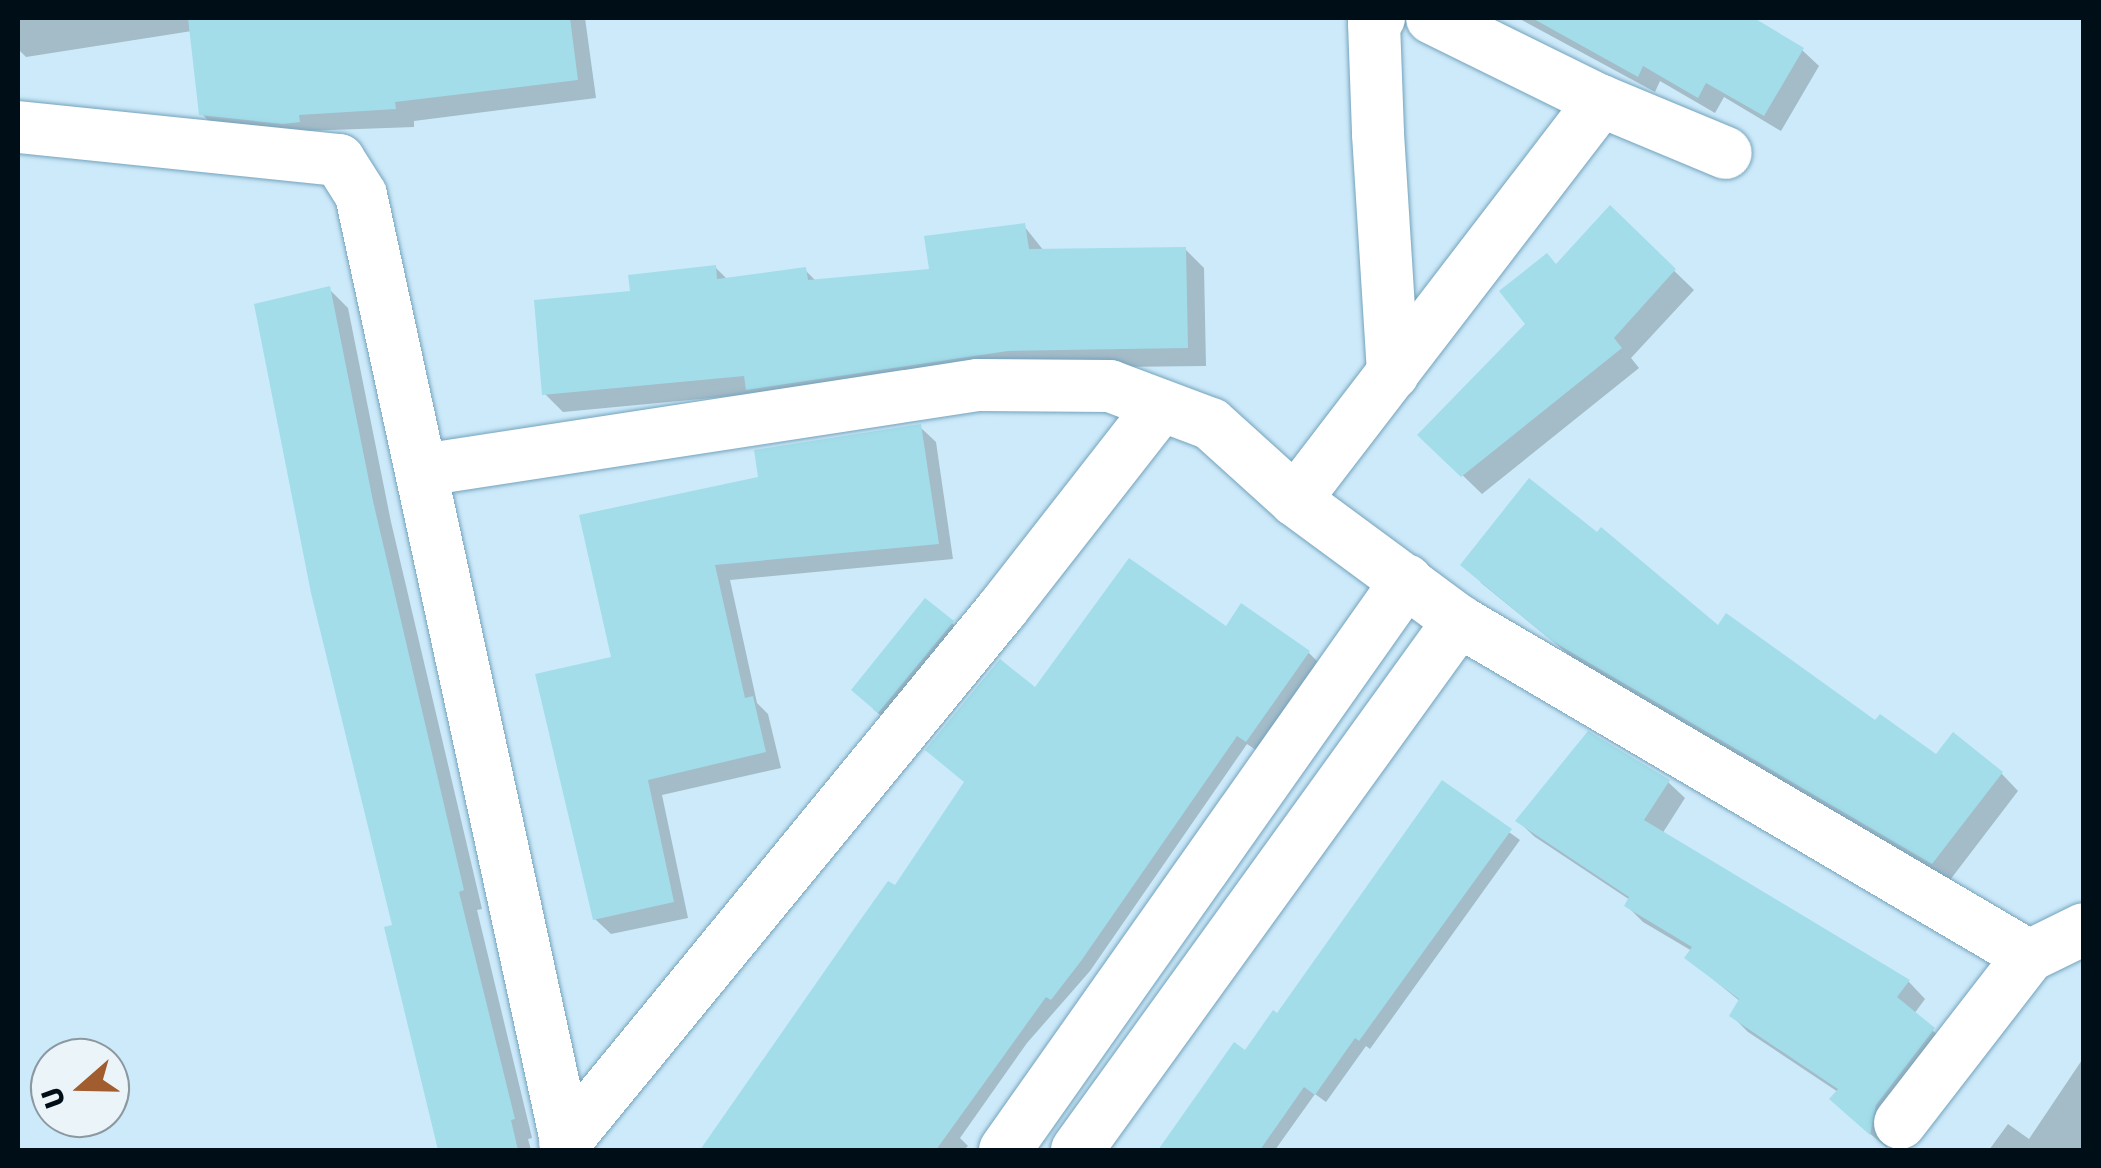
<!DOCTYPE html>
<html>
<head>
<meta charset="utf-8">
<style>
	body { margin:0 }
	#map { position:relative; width:2101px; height:1168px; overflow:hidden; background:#cdeafa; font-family:Jost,sans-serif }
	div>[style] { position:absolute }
	.shadow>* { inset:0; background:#0003 }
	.building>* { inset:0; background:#a2dde9 }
	.roads { filter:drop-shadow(0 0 2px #74a3bc) drop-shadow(0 0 2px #74a3bc) }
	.street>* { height:52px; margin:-26px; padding:0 26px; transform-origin:26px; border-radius:26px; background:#fff }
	span { translate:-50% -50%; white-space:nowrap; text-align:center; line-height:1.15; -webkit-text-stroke:8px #eaf4f9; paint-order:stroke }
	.frame { position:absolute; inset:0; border:20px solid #000e17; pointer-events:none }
	.north { position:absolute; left:30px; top:1038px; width:100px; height:100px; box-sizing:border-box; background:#eaf4f9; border:2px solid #8c989f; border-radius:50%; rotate:250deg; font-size:28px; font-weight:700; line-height:40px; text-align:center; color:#000e17 }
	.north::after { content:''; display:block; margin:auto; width:35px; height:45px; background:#a15d2f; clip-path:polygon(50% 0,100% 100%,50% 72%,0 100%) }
</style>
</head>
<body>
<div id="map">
	<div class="shadow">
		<div style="clip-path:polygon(18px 18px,585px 18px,596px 98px,414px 121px,414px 127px,221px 134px,202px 114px,192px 31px,26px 57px,18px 49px)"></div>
		<div style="clip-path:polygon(1518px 18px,1746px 18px,1802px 50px,1819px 66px,1781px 131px,1724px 97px,1715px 113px,1660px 81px,1655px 92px)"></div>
		<div style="clip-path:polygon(1610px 209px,1694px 290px,1631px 358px,1639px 368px,1482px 494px,1421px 435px,1528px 324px,1557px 266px)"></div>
		<div style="clip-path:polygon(1024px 226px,1044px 251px,1185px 249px,1204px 268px,1206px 366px,1028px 368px,563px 412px,545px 394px,632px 293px,715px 267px,728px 280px,805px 270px,817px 282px,931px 271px)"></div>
		<div style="clip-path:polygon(329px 289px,348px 308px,391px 522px,482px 909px,477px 910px,532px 1138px,528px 1139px,531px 1150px,439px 1150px,387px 929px,395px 927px)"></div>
		<div style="clip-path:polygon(920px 427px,936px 442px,953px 559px,730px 580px,757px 703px,768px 714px,781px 768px,662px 795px,688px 918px,611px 934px,595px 919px,614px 659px,760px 479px)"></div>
		<div style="clip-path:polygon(1480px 582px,1718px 628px,1936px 758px,2001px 773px,2018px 791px,1950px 880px,1573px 658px)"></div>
		<div style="clip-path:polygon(952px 623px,971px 642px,899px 730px,873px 709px)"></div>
		<div style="clip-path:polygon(1226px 629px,1309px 653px,1318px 662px,1256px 750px,1247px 744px,1090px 971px,1027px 1043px,960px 1138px,968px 1146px,964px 1150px,703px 1150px,858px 927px,895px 888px,1035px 691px)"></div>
		<div style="clip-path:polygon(1668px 782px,1685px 798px,1662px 834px,1909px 982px,1925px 999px,1914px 1014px,1950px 1046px,1892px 1122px,1887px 1148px,1849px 1116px,1838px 1092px,1748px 1032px,1732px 1016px,1741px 1002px,1687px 958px,1692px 951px,1643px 922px,1627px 906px,1630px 900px,1535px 837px,1518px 821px)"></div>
		<div style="clip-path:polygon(1442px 784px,1520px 840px,1370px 1049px,1366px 1046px,1326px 1102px,1315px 1094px,1275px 1150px,1168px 1150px,1278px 1017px)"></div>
		<div style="clip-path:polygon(2084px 1057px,2084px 1150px,1989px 1150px,2008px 1124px,2029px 1139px)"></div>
	</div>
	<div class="building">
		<div style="clip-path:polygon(188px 18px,570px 18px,578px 80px,395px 102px,396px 109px,299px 115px,300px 122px,283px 124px,199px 115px)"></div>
		<div style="clip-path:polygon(1532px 18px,1754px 18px,1804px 48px,1764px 116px,1706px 83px,1698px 98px,1643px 66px,1638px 77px)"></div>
		<div style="clip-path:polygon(1610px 205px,1676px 269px,1614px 338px,1622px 348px,1461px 477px,1417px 435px,1525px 324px,1499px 291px,1547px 253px,1556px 264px)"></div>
		<div style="clip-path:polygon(1025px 223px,1029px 249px,1186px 247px,1188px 348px,1008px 351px,746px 390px,744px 376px,542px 395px,534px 300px,630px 291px,628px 275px,716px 265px,717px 279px,806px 267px,808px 280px,929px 269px,924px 236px)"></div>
		<div style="clip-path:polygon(330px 286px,373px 501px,464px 890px,459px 892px,515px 1119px,511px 1120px,518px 1150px,438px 1150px,384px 927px,392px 925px,311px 593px,254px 304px)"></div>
		<div style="clip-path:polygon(921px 424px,939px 544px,715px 565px,745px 698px,753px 696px,766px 752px,648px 780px,674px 902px,593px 920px,535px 674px,611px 657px,579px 515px,758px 477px,754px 450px)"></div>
		<div style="clip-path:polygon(1529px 478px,1597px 532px,1601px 527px,1718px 625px,1726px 613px,1875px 720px,1880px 714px,1936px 754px,1953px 732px,2003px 772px,1932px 864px,1552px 641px,1460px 565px)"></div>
		<div style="clip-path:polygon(1129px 558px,1226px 626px,1241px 603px,1310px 651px,1246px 742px,1237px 736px,1081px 961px,1051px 1000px,1046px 997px,936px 1150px,700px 1150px,856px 926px,888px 881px,895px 885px,964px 782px,925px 750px,1000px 659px,1035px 687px)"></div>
		<div style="clip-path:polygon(925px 598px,954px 621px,878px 713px,851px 690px)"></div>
		<div style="clip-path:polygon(1588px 731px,1670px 780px,1644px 820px,1910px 980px,1897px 997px,1935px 1028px,1876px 1105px,1870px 1135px,1829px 1099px,1838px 1089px,1729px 1016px,1739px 999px,1684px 958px,1692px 947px,1624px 906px,1629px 897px,1515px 821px)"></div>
		<div style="clip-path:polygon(1442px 780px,1512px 829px,1359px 1041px,1355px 1038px,1315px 1095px,1304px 1087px,1260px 1150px,1158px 1150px,1234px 1042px,1245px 1050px,1273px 1010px,1277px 1013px)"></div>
	</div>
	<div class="roads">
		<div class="street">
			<div style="left:1379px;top:18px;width:7px;rotate:135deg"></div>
			<div style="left:1374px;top:23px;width:111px;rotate:87.9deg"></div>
			<div style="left:1378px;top:134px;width:240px;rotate:86.4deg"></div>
			<div style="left:1432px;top:18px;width:188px;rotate:26.2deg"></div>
			<div style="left:1601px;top:101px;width:135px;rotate:22.6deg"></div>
			<div style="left:18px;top:127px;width:323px;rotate:5.9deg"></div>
			<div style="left:339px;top:160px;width:41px;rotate:57.8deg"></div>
			<div style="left:361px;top:195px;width:977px;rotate:77.77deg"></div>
			<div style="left:423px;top:470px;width:561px;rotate:-8.71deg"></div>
			<div style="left:978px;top:385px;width:132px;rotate:0.4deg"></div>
			<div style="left:1110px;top:386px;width:108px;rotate:20.6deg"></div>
			<div style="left:1211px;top:424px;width:113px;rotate:42.1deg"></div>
			<div style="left:1295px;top:500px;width:204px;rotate:36.4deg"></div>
			<div style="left:1459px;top:621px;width:661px;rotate:30.44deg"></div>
			<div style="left:1295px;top:500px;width:503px;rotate:-52.51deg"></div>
			<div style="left:1900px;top:1123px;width:211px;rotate:-52.3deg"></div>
			<div style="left:2029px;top:956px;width:61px;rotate:-26.1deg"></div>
			<div style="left:565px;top:1142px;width:691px;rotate:-50.64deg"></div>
			<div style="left:1003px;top:608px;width:256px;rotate:-52deg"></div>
			<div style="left:1005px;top:1150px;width:697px;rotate:-54.81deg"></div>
			<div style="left:1077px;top:1150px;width:653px;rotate:-54.17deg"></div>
		</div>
	</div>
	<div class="frame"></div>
	<div class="north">U</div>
</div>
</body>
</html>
